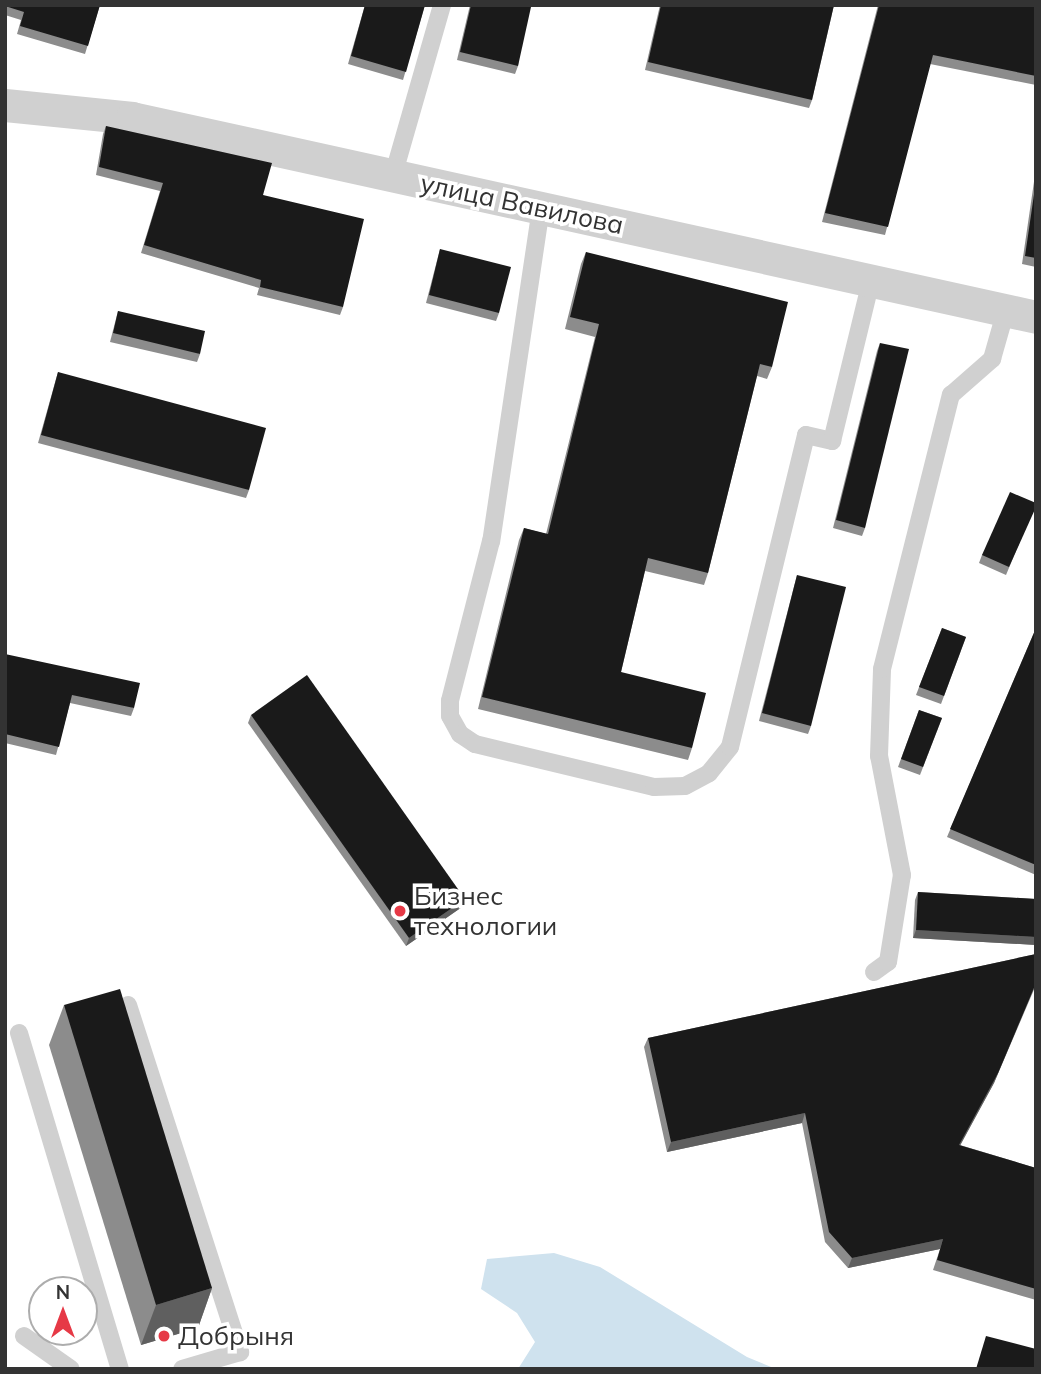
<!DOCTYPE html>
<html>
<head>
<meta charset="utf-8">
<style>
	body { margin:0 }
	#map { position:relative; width:1041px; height:1374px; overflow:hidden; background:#fff; font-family:Mulish,sans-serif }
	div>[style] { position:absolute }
	.water>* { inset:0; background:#cfe2ee }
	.lane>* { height:18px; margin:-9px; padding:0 9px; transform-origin:9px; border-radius:9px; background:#d0d0d0 }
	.street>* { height:33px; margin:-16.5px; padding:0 16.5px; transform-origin:16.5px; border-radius:16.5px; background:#d0d0d0 }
	.wall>* { inset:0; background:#8c8c8c }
	.shaded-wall>* { inset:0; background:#5f5f5f }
	.building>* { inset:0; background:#1a1a1a }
	.dots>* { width:19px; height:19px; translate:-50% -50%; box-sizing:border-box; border:4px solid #fff; border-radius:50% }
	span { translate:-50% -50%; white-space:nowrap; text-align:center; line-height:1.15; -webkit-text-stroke:7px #fff; paint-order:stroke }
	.street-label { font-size:26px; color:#333 }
	.poi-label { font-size:26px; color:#333 }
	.left { translate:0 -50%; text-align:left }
	.frame { position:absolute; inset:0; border:7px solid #333; pointer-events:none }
	.north { position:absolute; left:28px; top:1276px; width:70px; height:70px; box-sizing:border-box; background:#fff; border:2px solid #adadad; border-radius:50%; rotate:0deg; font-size:19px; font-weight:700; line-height:28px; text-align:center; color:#333 }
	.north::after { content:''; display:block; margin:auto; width:24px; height:32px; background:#e63946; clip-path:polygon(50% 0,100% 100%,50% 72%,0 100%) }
</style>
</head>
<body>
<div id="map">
	<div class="water">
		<div style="clip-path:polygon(554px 1253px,600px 1267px,747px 1357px,776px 1369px,518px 1369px,535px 1342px,517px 1313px,481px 1289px,487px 1259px)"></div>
	</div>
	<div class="lane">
		<div style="left:393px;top:176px;width:178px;rotate:-74deg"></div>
		<div style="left:541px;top:208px;width:337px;rotate:98.5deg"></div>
		<div style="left:491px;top:541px;width:165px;rotate:104.4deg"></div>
		<div style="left:450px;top:701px;width:15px;rotate:90deg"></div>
		<div style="left:450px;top:716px;width:21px;rotate:61deg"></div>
		<div style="left:460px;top:734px;width:18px;rotate:34deg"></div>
		<div style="left:475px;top:744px;width:184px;rotate:13.5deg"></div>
		<div style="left:654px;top:787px;width:31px;rotate:-2deg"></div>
		<div style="left:685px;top:786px;width:27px;rotate:-28deg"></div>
		<div style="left:709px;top:773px;width:33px;rotate:-51deg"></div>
		<div style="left:730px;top:747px;width:321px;rotate:-76.3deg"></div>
		<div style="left:806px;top:435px;width:27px;rotate:13deg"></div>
		<div style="left:832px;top:441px;width:165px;rotate:-76.3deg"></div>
		<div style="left:874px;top:972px;width:17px;rotate:-36deg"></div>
		<div style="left:888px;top:962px;width:88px;rotate:-80.9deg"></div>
		<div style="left:902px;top:875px;width:121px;rotate:-100.9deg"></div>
		<div style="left:879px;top:756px;width:87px;rotate:-88deg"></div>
		<div style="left:882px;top:669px;width:283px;rotate:-75.9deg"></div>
		<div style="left:951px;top:395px;width:55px;rotate:-41.3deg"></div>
		<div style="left:992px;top:359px;width:51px;rotate:-74.1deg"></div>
		<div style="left:128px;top:1005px;width:365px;rotate:72.1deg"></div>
		<div style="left:240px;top:1352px;width:60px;rotate:163.7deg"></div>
		<div style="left:19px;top:1033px;width:351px;rotate:73.3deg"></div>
		<div style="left:24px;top:1336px;width:57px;rotate:35.1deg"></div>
	</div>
	<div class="street">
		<div style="left:5px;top:105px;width:128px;rotate:5.8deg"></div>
		<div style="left:132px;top:118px;width:926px;rotate:12.41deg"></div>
	</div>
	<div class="wall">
		<div style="clip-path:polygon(5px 5px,100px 5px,85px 54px,17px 34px,21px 20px,5px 15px)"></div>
		<div style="clip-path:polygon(365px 5px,425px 5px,403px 80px,348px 64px)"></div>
		<div style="clip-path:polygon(470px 5px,526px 5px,518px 66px,515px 74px,457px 60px)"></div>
		<div style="clip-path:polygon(660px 5px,834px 5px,812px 100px,809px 108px,645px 70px)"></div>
		<div style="clip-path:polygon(878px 5px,1036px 5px,1036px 85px,930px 64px,885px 235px,822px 222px)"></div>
		<div style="clip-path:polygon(106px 126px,263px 195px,343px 307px,340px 315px,257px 295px,259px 288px,141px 253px,160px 191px,96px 175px,103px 134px)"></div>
		<div style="clip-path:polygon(1036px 168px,1036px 267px,1022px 264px)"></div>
		<div style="clip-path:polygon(440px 249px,499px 313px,496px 321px,426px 303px)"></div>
		<div style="clip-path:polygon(586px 252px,772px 367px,767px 379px,757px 376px,708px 573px,704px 585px,645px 571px,621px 672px,692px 748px,688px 760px,478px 709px,519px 540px,524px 528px,546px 534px,595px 337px,565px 329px,581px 264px)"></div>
		<div style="clip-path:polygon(118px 311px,200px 354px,197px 362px,110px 342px)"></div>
		<div style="clip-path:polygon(880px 343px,865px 528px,862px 536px,833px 528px,877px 351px)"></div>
		<div style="clip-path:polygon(58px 372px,249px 490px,246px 498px,38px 443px)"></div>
		<div style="clip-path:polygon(1036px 503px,1006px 575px,979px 563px,982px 555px)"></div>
		<div style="clip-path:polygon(797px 575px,811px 726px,808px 734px,759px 721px)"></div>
		<div style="clip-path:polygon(942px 628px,966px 637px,941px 704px,916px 695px)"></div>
		<div style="clip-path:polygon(1036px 628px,1036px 875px,947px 837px)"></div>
		<div style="clip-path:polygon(5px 654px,134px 708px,131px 716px,70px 703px,56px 755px,5px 743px)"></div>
		<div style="clip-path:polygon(919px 710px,942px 718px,920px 775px,898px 767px)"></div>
		<div style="clip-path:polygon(251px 715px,465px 899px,462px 907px,406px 946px,248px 723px)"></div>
		<div style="clip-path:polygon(918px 892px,1036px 899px,1036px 945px,913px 938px,915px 900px)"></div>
		<div style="clip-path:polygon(1036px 954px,1036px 985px,994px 1083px,960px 1145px,1036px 1168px,1036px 1300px,933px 1270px,940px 1249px,848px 1268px,825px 1242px,802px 1123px,667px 1152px,644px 1047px,648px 1038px)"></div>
		<div style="clip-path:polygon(64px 1005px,212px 1288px,198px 1328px,141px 1345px,49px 1045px)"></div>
	</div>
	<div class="shaded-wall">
		<div style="clip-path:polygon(465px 899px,462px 907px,406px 946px,409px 938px)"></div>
		<div style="clip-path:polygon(916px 930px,1036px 937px,1036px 945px,913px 938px)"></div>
		<div style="clip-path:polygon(1036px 983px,994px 1083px,955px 1155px,959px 1145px)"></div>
		<div style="clip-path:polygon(805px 1113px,802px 1123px,667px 1152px,671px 1142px)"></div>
		<div style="clip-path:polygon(943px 1239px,940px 1249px,848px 1268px,852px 1258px)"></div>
		<div style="clip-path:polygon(212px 1288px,198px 1328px,141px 1345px,156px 1305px)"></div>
	</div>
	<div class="building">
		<div style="clip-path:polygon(5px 5px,100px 5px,88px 46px,20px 26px,24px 12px,5px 6px)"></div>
		<div style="clip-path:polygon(365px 5px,425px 5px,406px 72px,351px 56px)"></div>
		<div style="clip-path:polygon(471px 5px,526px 5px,531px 7px,518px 66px,460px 52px)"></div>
		<div style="clip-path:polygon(661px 5px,834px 5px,812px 100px,648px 62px)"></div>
		<div style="clip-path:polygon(879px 5px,1036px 5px,1036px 76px,933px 55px,888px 227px,825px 213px)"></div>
		<div style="clip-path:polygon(106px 126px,272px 163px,263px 195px,364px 219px,343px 307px,260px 287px,261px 280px,144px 245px,163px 183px,99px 167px)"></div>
		<div style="clip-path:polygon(1036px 181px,1036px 258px,1025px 256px)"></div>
		<div style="clip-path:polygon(440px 249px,511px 267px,499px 313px,429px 295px)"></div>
		<div style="clip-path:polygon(586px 252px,788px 302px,772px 367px,760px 364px,708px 573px,648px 558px,621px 672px,706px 693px,692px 748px,482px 697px,524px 528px,548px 534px,599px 324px,570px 317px)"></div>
		<div style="clip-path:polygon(118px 311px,205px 331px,200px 354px,113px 333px)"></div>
		<div style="clip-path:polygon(880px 343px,909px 349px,865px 528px,836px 520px)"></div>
		<div style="clip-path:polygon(58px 372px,266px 428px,249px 490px,41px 435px)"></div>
		<div style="clip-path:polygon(1010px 492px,1036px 503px,1036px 507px,1009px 567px,982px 555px)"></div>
		<div style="clip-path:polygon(797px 575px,846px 587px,811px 726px,762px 713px)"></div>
		<div style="clip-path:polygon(942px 628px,966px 637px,944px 696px,919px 687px)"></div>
		<div style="clip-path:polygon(1036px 628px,1036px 865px,950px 829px)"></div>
		<div style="clip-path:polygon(5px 654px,140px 683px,134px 708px,72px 695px,59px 747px,5px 734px)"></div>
		<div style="clip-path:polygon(307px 675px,465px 899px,409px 938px,251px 715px)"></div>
		<div style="clip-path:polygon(919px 710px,942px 718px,923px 767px,901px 759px)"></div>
		<div style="clip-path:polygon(918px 892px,1036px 899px,1036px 937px,916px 930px)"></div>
		<div style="clip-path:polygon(1036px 954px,1036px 983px,998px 1073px,959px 1145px,1036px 1168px,1036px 1289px,937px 1260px,943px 1239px,852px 1258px,829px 1232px,805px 1113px,671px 1142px,648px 1038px)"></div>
		<div style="clip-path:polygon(120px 989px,212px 1288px,156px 1305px,64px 1005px)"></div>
		<div style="clip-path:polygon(986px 1336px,1036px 1349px,1036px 1369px,976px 1369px)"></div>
	</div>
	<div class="dots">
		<div style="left:400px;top:911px;background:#e63946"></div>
		<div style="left:164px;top:1336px;background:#e63946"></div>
	</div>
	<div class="street-label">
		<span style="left:522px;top:204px;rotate:12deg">улица Вавилова</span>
	</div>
	<div class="poi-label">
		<span class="left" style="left:414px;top:911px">Бизнес<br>технологии</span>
		<span class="left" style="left:178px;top:1336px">Добрыня</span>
	</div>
	<div class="frame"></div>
	<div class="north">N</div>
</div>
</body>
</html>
